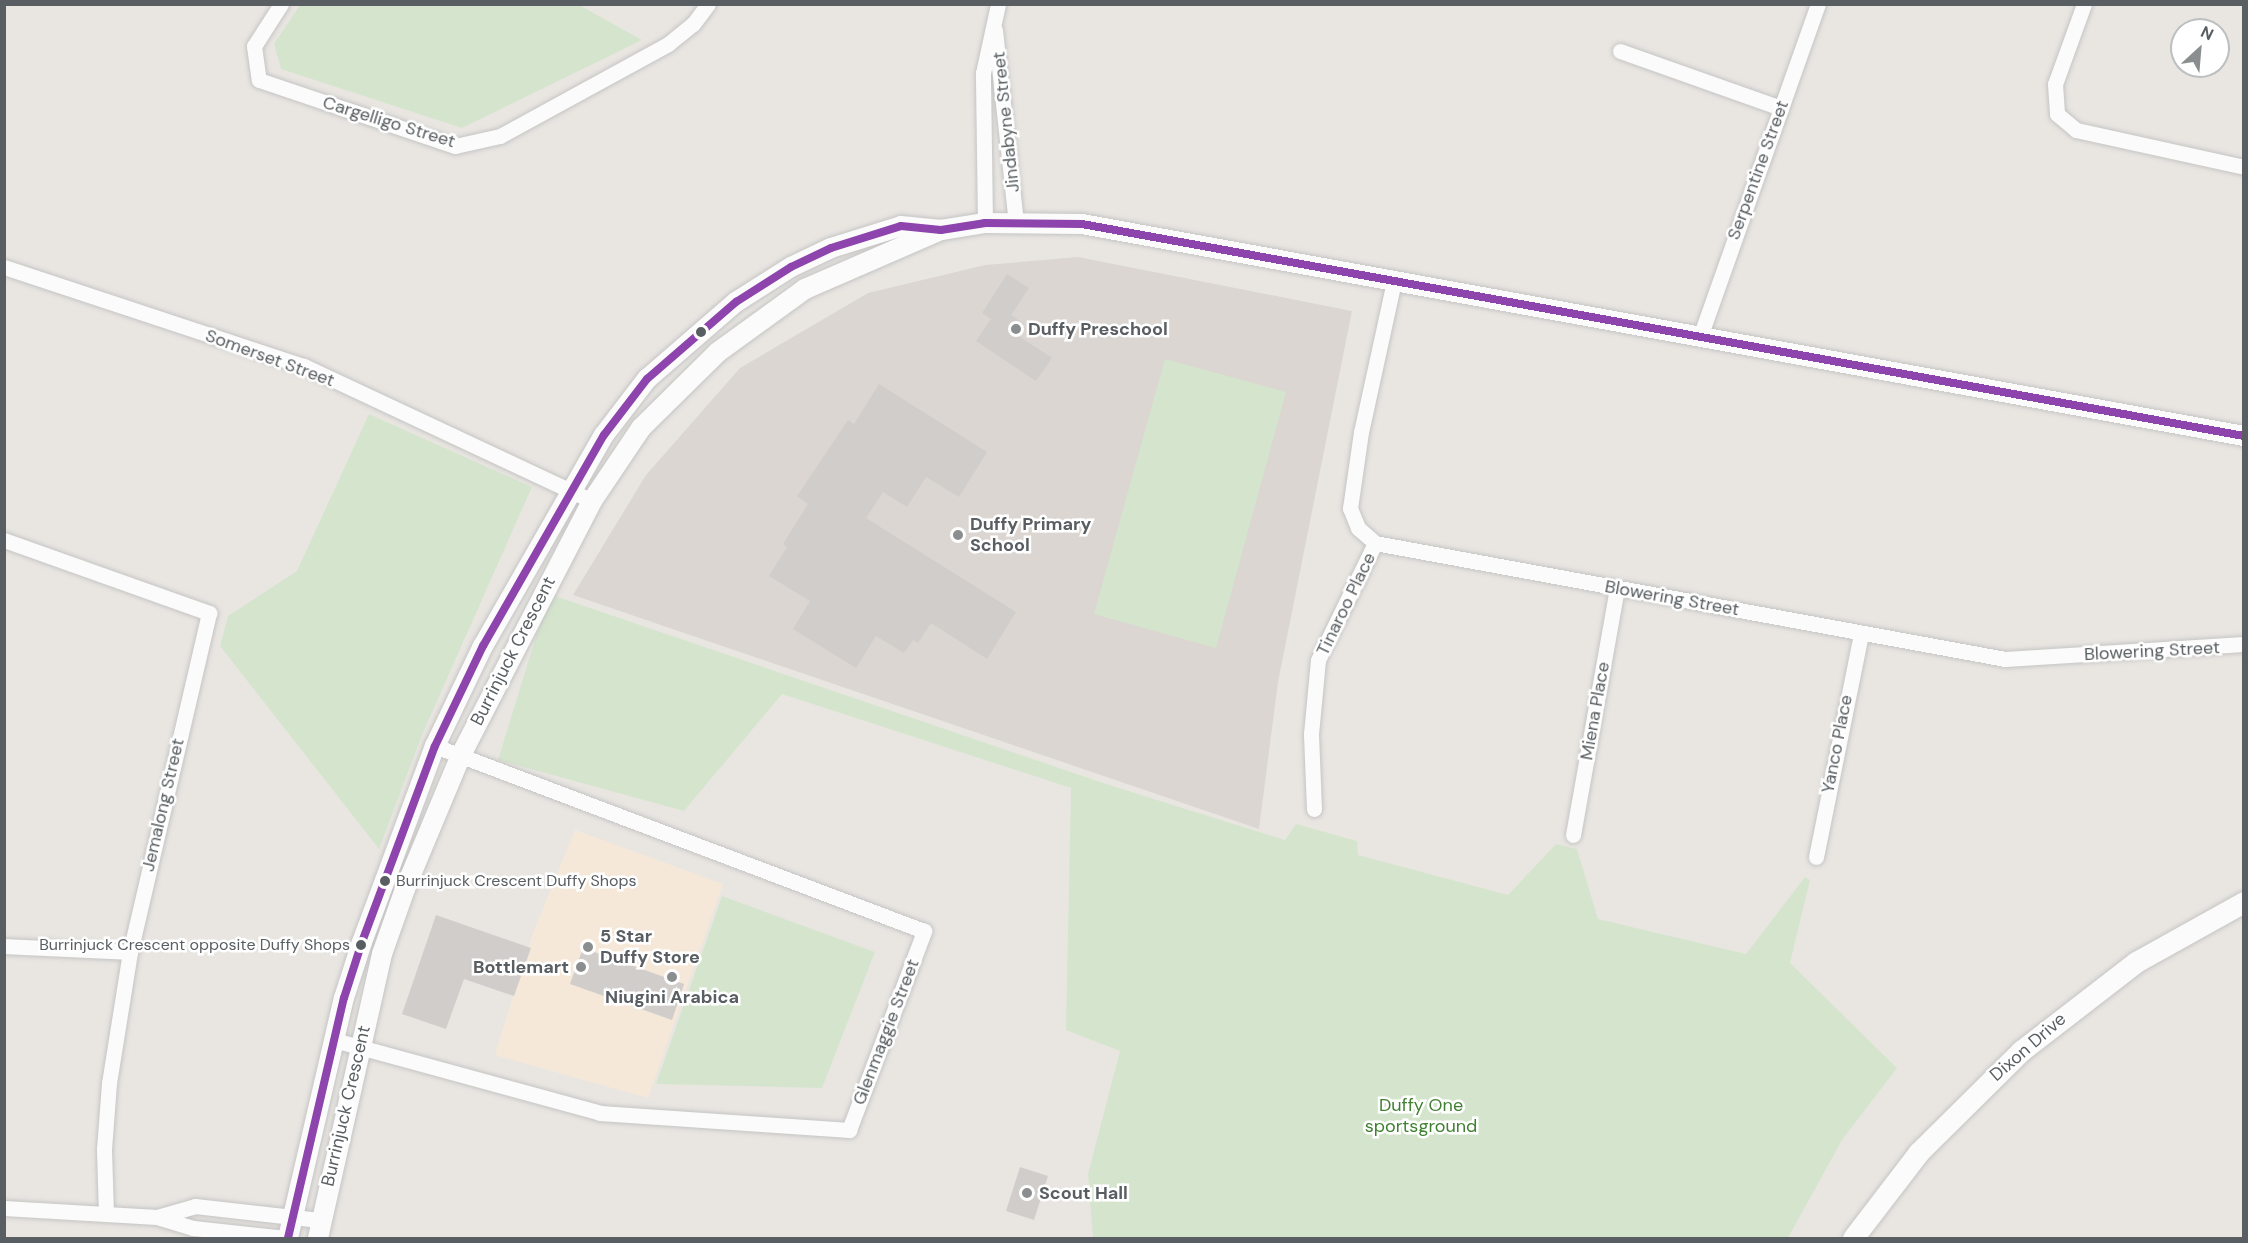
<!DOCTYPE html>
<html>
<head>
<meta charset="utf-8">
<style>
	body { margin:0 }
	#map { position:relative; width:2248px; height:1243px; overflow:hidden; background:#e9e6e2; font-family:"DM Sans",sans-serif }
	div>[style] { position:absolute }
	.commercial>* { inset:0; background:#f5e8d9 }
	.education>* { inset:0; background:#dbd6d1 }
	.green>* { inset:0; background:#d5e5cd }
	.building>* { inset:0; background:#d0cdcb }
	.roads { filter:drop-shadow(0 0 2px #c5c5c4) drop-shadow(0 0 2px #c5c5c4) }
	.minor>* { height:15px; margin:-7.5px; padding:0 7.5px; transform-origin:7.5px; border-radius:7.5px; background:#fcfbfb }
	.tertiary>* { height:20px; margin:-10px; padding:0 10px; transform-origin:10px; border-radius:10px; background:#fcfbfb }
	.secondary>* { height:21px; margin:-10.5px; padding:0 10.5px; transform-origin:10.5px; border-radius:10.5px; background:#fcfbfb }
	.bus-1>* { height:8px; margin:-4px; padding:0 4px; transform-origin:4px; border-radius:4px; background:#8e44ad }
	.dots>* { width:16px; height:16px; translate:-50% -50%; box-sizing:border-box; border:3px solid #fff; border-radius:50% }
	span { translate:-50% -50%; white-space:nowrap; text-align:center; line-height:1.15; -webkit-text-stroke:5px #fff; paint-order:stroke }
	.bus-label { font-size:16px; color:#585e61 }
	.left { translate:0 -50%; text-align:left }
	.right { translate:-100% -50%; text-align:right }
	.street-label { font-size:18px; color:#585e61 }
	.poi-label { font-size:18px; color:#585e61; font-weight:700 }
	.park-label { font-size:18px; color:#408031 }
	.frame { position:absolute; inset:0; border:6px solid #585e61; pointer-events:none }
	.north { position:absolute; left:2170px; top:18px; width:60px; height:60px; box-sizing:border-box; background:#fff; border:2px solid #bcbfc0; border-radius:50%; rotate:26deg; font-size:16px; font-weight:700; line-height:24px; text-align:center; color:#585e61 }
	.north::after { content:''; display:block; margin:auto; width:21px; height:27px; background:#8b8e8e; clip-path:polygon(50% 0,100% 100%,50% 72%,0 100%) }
</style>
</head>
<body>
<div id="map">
	<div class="commercial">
		<div style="clip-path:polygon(575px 830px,723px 884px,648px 1098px,495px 1055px,533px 933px)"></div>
	</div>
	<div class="education">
		<div style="clip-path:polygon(1078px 257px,1352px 311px,1278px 682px,1259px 829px,573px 595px,646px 475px,740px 368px,868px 293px,985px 265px)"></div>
	</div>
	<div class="green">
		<div style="clip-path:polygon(300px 5px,579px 5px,642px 40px,462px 128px,281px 69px,274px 44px)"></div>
		<div style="clip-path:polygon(1165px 359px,1286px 392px,1216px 648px,1094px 614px)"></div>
		<div style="clip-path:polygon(369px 414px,532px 487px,422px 735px,379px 849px,220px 646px,228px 616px,297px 571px)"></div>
		<div style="clip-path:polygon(549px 594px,1106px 784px,1285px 840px,1296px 824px,1357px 841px,1358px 855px,1508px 895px,1556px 844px,1577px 849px,1598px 919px,1746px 954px,1805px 877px,1810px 880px,1790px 963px,1897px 1068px,1842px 1140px,1788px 1238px,1093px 1238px,1088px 1174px,1120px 1051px,1066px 1030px,1071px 788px,782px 694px,684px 811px,498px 760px)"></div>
		<div style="clip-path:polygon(722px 896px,875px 952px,822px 1088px,656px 1084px)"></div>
	</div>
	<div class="building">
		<div style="clip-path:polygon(1007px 274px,1029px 288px,1011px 315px,1024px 324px,1017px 335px,1052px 358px,1036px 381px,976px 341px,991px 319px,982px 313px)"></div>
		<div style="clip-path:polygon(879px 384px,987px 452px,959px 497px,926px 477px,907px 507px,883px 492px,866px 518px,1016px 612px,987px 659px,931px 623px,918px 643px,913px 640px,904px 653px,876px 636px,856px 668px,793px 629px,810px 601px,769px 576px,787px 547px,783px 544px,808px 504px,797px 496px,848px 420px,854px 424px)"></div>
		<div style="clip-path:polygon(436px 915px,531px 948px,514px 996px,464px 979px,446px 1029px,402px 1014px)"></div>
		<div style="clip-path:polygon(583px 948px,684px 984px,672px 1020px,570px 984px)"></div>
		<div style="clip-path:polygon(1020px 1167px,1048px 1176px,1034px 1220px,1006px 1211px)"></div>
	</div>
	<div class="roads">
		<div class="minor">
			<div style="left:281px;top:4px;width:50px;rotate:122.7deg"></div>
			<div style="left:254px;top:46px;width:34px;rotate:82deg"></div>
			<div style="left:259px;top:80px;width:207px;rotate:18.6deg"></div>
			<div style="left:455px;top:146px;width:46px;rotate:-12.5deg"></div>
			<div style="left:500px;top:136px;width:192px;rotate:-28.7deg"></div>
			<div style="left:668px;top:44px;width:32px;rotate:-39deg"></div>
			<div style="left:693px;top:24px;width:25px;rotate:-53deg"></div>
			<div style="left:2084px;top:4px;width:85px;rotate:109.9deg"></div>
			<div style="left:2055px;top:84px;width:30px;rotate:86deg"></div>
			<div style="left:2057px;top:114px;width:25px;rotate:40deg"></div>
			<div style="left:2076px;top:130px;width:172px;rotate:12.4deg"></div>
			<div style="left:995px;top:30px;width:195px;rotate:83.8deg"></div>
			<div style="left:1620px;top:51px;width:171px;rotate:19.5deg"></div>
			<div style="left:985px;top:223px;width:150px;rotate:-90.8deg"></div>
			<div style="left:983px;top:73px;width:71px;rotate:-77.7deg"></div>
			<div style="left:4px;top:267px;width:316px;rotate:18.3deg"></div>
			<div style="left:304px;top:366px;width:318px;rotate:25.1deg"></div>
			<div style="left:1394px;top:281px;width:155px;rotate:102.3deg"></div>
			<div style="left:1361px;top:432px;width:77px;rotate:98.2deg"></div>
			<div style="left:1350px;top:508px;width:22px;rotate:68deg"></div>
			<div style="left:1358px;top:528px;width:23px;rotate:41deg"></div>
			<div style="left:1375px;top:543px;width:641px;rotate:10.43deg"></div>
			<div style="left:2005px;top:659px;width:239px;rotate:-3.6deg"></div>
			<div style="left:1700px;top:337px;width:353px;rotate:-70.5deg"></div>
			<div style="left:4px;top:540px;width:218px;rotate:19.6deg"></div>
			<div style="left:209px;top:613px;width:348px;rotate:103.1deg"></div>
			<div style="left:130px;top:952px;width:133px;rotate:99.1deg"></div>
			<div style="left:109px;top:1083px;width:67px;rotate:94.3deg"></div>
			<div style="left:104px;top:1150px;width:64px;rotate:88.2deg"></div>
			<div style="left:1314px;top:809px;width:75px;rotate:-92.3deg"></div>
			<div style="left:1311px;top:734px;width:74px;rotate:-84.6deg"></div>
			<div style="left:1318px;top:660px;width:130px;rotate:-64deg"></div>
			<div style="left:1573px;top:835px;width:251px;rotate:-79.9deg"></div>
			<div style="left:1816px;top:857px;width:228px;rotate:-78.6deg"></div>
			<div style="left:4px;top:946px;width:126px;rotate:2.7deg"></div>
			<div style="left:334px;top:1040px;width:276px;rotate:15.3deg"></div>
			<div style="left:600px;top:1113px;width:250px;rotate:3.9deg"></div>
			<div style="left:849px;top:1130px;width:213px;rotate:-69.3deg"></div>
			<div style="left:924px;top:931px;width:523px;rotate:-159.28deg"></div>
			<div style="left:4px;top:1208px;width:153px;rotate:3.4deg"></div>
			<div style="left:157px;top:1217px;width:38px;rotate:17deg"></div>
			<div style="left:193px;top:1228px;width:95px;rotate:6.1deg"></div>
			<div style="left:157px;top:1217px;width:40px;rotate:-16deg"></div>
			<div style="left:195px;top:1206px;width:125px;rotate:6.4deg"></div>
		</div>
		<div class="tertiary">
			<div style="left:288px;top:1238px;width:246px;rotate:-76.9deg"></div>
			<div style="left:344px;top:998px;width:59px;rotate:-72.2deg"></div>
			<div style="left:362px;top:942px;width:209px;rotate:-69.6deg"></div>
			<div style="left:435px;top:746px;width:111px;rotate:-64.4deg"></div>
			<div style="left:483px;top:646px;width:243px;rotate:-60.2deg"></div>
			<div style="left:604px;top:435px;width:71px;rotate:-52.5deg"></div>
			<div style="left:647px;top:379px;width:118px;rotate:-40.9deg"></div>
			<div style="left:736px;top:302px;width:65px;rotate:-32.5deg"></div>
			<div style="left:791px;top:267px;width:44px;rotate:-25.4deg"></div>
			<div style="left:831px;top:248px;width:73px;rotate:-17.4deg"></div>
			<div style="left:901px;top:226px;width:40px;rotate:5.7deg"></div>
			<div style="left:941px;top:230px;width:45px;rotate:-9deg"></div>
			<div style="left:985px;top:223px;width:97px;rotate:0.6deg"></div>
			<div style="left:1082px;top:224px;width:1181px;rotate:10.34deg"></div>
			<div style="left:318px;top:1238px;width:291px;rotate:-77.3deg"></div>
			<div style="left:382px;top:954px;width:69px;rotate:-70.5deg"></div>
			<div style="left:405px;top:889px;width:145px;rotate:-67.3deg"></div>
			<div style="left:461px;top:755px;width:286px;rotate:-62.7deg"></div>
			<div style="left:592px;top:501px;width:88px;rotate:-56.1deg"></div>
			<div style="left:641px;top:428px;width:108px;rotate:-44.6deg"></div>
			<div style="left:718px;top:352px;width:107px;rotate:-35.9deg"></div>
			<div style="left:805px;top:289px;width:148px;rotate:-23.5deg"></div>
		</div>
		<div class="secondary">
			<div style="left:1853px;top:1238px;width:108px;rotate:-52.5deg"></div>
			<div style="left:1919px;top:1152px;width:144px;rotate:-44.7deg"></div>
			<div style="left:2021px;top:1051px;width:145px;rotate:-37.7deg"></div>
			<div style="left:2136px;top:962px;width:124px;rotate:-29.1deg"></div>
		</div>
	</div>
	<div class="bus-1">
		<div style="left:288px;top:1238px;width:246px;rotate:-76.9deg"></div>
		<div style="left:344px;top:998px;width:59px;rotate:-72.2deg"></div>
		<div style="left:362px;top:942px;width:209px;rotate:-69.6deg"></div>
		<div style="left:435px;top:746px;width:111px;rotate:-64.4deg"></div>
		<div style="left:483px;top:646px;width:243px;rotate:-60.2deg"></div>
		<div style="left:604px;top:435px;width:71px;rotate:-52.5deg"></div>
		<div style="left:647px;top:379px;width:118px;rotate:-40.9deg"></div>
		<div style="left:736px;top:302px;width:65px;rotate:-32.5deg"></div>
		<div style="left:791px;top:267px;width:44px;rotate:-25.4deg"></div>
		<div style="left:831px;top:248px;width:73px;rotate:-17.4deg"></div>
		<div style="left:901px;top:226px;width:40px;rotate:5.7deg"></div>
		<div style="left:941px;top:230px;width:45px;rotate:-9deg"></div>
		<div style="left:985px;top:223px;width:97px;rotate:0.6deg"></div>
		<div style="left:1082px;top:224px;width:1181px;rotate:10.34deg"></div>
	</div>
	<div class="dots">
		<div style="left:1016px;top:329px;background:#8b8e8e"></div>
		<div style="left:701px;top:332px;background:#585e61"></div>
		<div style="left:958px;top:535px;background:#8b8e8e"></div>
		<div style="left:385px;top:881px;background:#585e61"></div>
		<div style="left:361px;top:945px;background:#585e61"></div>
		<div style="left:588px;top:947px;background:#8b8e8e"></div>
		<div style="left:581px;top:967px;background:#8b8e8e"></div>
		<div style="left:672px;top:977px;background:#8b8e8e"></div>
		<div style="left:1027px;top:1193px;background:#8b8e8e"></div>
	</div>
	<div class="bus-label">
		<span class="left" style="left:396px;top:881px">Burrinjuck Crescent Duffy Shops</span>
		<span class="right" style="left:350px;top:945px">Burrinjuck Crescent opposite Duffy Shops</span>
	</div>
	<div class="street-label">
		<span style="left:389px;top:122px;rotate:17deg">Cargelligo Street</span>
		<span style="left:1006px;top:122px;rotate:-96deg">Jindabyne Street</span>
		<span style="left:1758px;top:170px;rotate:-70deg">Serpentine Street</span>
		<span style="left:270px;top:358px;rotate:20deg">Somerset Street</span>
		<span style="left:1672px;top:598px;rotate:10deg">Blowering Street</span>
		<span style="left:1346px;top:604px;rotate:-64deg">Tinaroo Place</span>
		<span style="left:513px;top:651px;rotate:-63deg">Burrinjuck Crescent</span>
		<span style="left:2152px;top:651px;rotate:-3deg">Blowering Street</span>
		<span style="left:1595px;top:711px;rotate:-80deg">Miena Place</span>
		<span style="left:1837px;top:744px;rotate:-79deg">Yanco Place</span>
		<span style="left:163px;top:805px;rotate:-77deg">Jemalong Street</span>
		<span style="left:886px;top:1032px;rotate:-69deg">Glenmaggie Street</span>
		<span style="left:2028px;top:1047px;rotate:-41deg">Dixon Drive</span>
		<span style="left:346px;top:1106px;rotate:-77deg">Burrinjuck Crescent</span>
	</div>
	<div class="poi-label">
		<span class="left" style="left:1028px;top:329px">Duffy Preschool</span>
		<span class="left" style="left:970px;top:535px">Duffy Primary<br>School</span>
		<span class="left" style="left:600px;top:947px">5 Star<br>Duffy Store</span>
		<span class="right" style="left:569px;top:967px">Bottlemart</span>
		<span style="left:672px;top:997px">Niugini Arabica</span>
		<span class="left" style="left:1039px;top:1193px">Scout Hall</span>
	</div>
	<div class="park-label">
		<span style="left:1421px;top:1116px">Duffy One<br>sportsground</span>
	</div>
	<div class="frame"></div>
	<div class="north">N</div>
</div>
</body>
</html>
